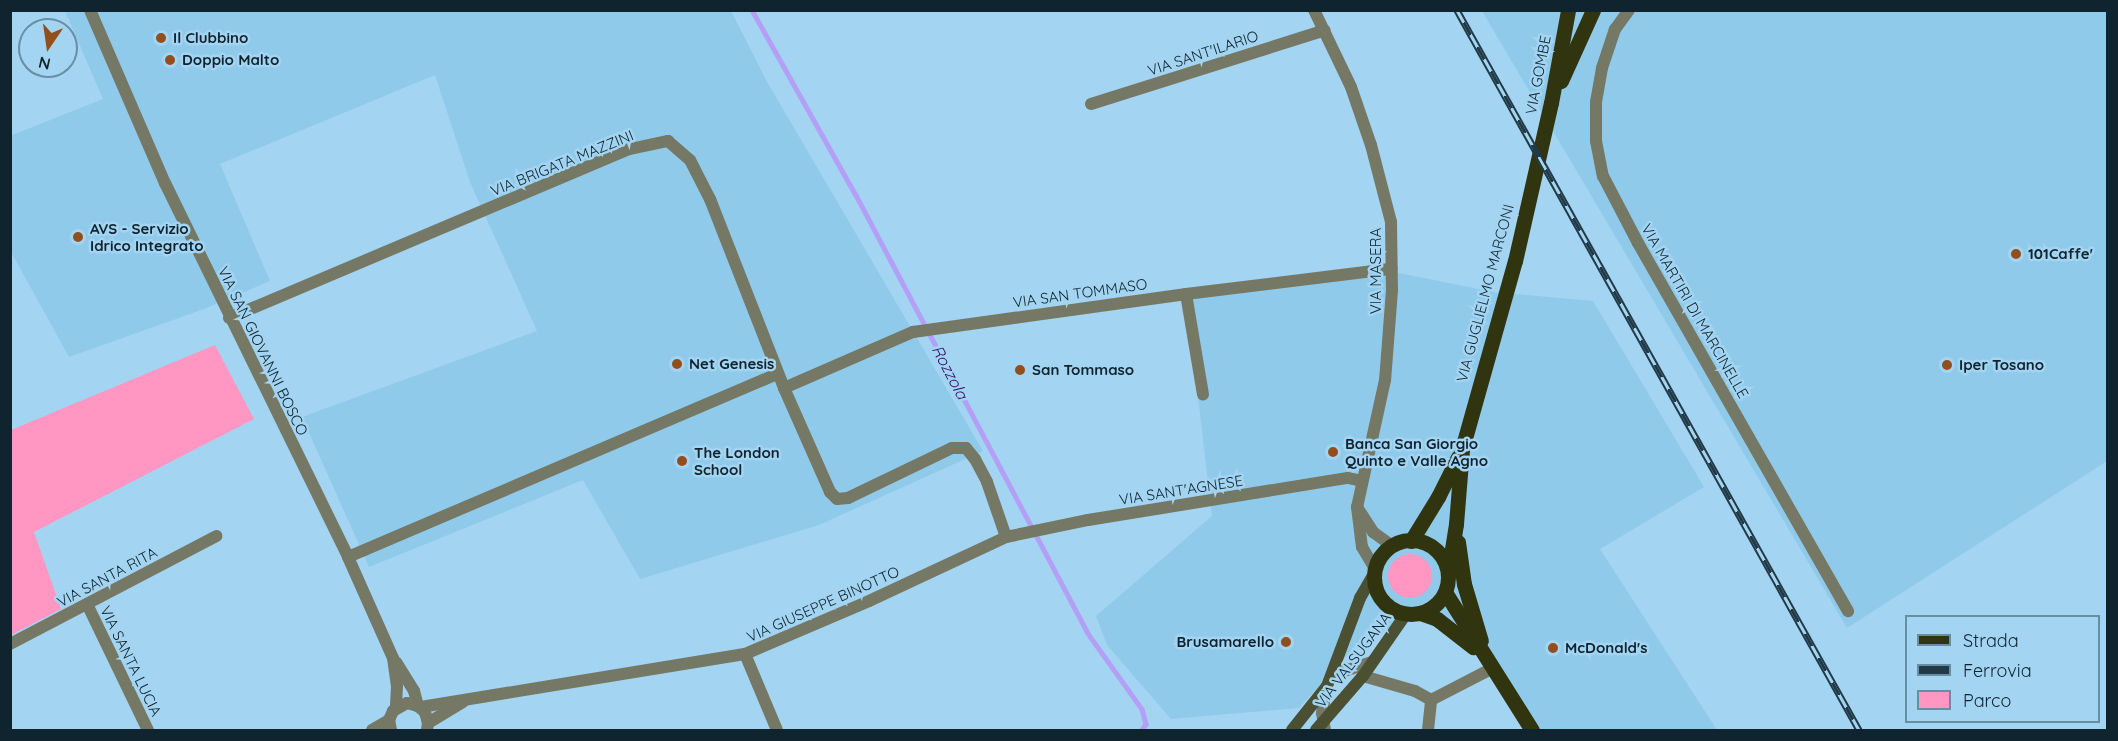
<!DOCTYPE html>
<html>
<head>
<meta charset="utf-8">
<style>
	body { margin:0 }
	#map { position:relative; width:2118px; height:741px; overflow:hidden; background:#a3d4f1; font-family:Quicksand,sans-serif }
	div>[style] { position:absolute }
	.built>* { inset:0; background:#90caeb }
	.green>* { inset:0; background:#ff97c2 }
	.round { border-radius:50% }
	.stream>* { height:4.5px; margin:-2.25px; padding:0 2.25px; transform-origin:2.25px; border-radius:2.25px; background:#b49ff6 }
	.street>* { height:12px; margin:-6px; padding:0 6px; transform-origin:6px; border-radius:6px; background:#757864 }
	.secondary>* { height:12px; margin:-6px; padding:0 6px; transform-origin:6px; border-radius:6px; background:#4c5033 }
	.primary>* { height:15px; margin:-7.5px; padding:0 7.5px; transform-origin:7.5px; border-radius:7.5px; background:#30340f }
	.primary>.ring { margin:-7.5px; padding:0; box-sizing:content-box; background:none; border:15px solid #30340f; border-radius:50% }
	.rail>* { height:7px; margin-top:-3.5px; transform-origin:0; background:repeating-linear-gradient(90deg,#a3d4f1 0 14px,#223a47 0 28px); box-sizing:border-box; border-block:2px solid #223a47 }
	.dots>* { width:16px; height:16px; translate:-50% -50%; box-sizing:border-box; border:3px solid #a3d4f1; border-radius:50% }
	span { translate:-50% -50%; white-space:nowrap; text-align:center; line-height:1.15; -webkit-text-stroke:5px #a3d4f1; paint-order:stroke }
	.poi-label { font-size:15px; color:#10242f; font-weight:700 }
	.left { translate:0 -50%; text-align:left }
	.right { translate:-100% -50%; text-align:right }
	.street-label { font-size:15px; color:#10242f }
	.water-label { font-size:16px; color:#340a6c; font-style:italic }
	.frame { position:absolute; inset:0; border:12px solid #10242f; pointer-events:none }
	.legend { position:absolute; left:1905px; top:615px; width:195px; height:108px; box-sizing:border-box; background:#a3d4f1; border:2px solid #688ea3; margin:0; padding:8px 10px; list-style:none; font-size:18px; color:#10242f }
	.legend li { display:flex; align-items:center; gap:12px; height:30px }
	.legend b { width:30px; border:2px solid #688ea3 }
	.north { position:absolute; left:18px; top:18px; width:60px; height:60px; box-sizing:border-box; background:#a3d4f1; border:2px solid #688ea3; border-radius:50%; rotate:193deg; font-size:16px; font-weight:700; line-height:24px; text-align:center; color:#10242f }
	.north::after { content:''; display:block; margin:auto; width:21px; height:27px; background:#914f1d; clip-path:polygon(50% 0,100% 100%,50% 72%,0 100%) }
</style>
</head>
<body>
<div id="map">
	<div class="built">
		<div style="clip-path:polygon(65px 11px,731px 11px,766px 80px,983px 451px,819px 525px,640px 579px,583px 480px,369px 567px,302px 417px,537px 331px,470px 182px,435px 75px,220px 164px,270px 281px,204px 309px,69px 357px,11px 252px,10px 136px,103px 99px)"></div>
		<div style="clip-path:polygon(1482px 11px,2107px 11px,2107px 461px,1847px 628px)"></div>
		<div style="clip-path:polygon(1394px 272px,1493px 292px,1593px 301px,1704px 487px,1600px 549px,1717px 730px,1532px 730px,1487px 658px,1420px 613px,1355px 646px,1299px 708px,1171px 719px,1107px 645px,1096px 616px,1212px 516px,1186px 294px)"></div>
	</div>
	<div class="green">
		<div style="clip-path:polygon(215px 345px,254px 419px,34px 532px,61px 609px,11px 635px,11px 430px)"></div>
		<div class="round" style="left:1388px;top:554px;width:44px;height:44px"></div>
	</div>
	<div class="stream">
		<div style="left:752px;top:10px;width:212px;rotate:60.7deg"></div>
		<div style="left:856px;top:195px;width:494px;rotate:62.1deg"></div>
		<div style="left:1087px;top:632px;width:95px;rotate:54.5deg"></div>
		<div style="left:1142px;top:709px;width:16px;rotate:75deg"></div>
		<div style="left:1146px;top:724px;width:7px;rotate:124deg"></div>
	</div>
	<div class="street">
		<div style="left:90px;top:10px;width:189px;rotate:66.6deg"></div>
		<div style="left:165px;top:183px;width:416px;rotate:63.9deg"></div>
		<div style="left:348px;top:557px;width:111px;rotate:66deg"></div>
		<div style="left:393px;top:658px;width:28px;rotate:82deg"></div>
		<div style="left:397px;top:686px;width:21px;rotate:93deg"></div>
		<div style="left:1314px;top:10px;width:85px;rotate:64.3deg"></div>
		<div style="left:1351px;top:87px;width:61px;rotate:71deg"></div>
		<div style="left:1371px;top:145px;width:80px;rotate:75.4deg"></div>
		<div style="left:1391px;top:222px;width:68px;rotate:89.2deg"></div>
		<div style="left:1392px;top:290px;width:90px;rotate:94.4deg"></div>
		<div style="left:1385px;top:380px;width:130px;rotate:102.4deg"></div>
		<div style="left:1357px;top:507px;width:40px;rotate:82.9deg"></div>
		<div style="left:1362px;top:547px;width:26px;rotate:59deg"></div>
		<div style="left:1629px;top:10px;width:24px;rotate:126deg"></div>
		<div style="left:1615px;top:29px;width:41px;rotate:108.4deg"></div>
		<div style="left:1602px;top:68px;width:35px;rotate:100deg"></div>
		<div style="left:1596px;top:102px;width:39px;rotate:90deg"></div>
		<div style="left:1596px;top:141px;width:36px;rotate:79deg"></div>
		<div style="left:1603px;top:176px;width:76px;rotate:62.4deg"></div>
		<div style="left:1638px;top:243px;width:424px;rotate:60.3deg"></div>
		<div style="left:1091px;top:104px;width:245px;rotate:-17.5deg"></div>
		<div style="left:1186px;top:294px;width:102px;rotate:80.4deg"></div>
		<div style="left:229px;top:318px;width:435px;rotate:-22.9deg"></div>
		<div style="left:630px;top:149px;width:39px;rotate:-12deg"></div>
		<div style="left:668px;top:141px;width:29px;rotate:41deg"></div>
		<div style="left:690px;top:160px;width:44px;rotate:62.9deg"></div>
		<div style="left:710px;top:199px;width:203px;rotate:68.6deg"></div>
		<div style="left:784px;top:388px;width:114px;rotate:66.1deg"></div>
		<div style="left:830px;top:492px;width:10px;rotate:45deg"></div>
		<div style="left:837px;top:499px;width:11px;rotate:-5deg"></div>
		<div style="left:848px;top:498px;width:115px;rotate:-25.7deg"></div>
		<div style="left:952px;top:448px;width:14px"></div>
		<div style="left:966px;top:448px;width:14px;rotate:51deg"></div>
		<div style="left:975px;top:459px;width:26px;rotate:62deg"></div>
		<div style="left:987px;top:482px;width:58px;rotate:70.9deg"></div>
		<div style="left:784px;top:388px;width:141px;rotate:-23.5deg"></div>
		<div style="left:913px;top:332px;width:276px;rotate:-7.9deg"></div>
		<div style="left:1186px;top:294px;width:207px;rotate:-7deg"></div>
		<div style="left:1357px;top:507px;width:30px;rotate:57deg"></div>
		<div style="left:1373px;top:532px;width:24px;rotate:36deg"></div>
		<div style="left:348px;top:557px;width:467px;rotate:-23.1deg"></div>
		<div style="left:87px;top:604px;width:140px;rotate:64.2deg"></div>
		<div style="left:10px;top:644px;width:233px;rotate:-27.6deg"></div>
		<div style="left:745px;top:654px;width:82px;rotate:67.2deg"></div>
		<div style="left:396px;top:662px;width:34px;rotate:58deg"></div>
		<div style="left:414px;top:691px;width:16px;rotate:75deg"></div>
		<div style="left:1332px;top:675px;width:42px;rotate:-18deg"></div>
		<div style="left:1363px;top:676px;width:54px;rotate:16.1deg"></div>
		<div style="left:1415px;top:691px;width:18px;rotate:29deg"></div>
		<div style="left:1431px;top:700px;width:70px;rotate:-27.3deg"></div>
		<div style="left:421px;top:707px;width:328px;rotate:-9.3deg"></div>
		<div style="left:745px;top:654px;width:135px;rotate:-23.1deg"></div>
		<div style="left:869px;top:601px;width:151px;rotate:-25deg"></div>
		<div style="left:1006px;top:537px;width:84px;rotate:-11.7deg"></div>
		<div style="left:1088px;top:520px;width:263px;rotate:-9.2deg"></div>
		<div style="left:1348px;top:478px;width:14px;rotate:12deg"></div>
		<div style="left:428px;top:723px;width:41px;rotate:-31deg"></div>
		<div style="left:372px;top:730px;width:20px;rotate:-30deg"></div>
		<div style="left:391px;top:730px;width:10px;rotate:-101deg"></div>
		<div style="left:389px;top:720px;width:10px;rotate:-66deg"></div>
		<div style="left:393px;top:711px;width:16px;rotate:-30deg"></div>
		<div style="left:407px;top:703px;width:11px;rotate:15deg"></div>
		<div style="left:418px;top:706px;width:9px;rotate:41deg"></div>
		<div style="left:425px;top:712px;width:11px;rotate:75deg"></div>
		<div style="left:428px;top:723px;width:7px;rotate:98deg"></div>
		<div style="left:1325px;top:730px;width:17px;rotate:-100deg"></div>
		<div style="left:1322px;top:713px;width:27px;rotate:-80deg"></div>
		<div style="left:1428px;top:730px;width:30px;rotate:-84deg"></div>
	</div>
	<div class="secondary">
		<div style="left:1292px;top:730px;width:56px;rotate:-51.5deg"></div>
		<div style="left:1327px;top:686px;width:94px;rotate:-69.4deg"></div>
		<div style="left:1360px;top:598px;width:28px;rotate:-60deg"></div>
		<div style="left:1316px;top:730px;width:72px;rotate:-49deg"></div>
		<div style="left:1363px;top:676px;width:75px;rotate:-55.3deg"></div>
	</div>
	<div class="primary">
		<div style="left:1561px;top:81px;width:78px;rotate:-65.7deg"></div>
		<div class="ring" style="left:1374px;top:540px;width:59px;height:59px"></div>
		<div style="left:1411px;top:541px;width:52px;rotate:-58.5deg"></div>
		<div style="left:1438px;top:497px;width:45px;rotate:-63.4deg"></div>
		<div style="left:1458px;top:542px;width:42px;rotate:81.9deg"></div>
		<div style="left:1464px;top:584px;width:59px;rotate:73.4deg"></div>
		<div style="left:1448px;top:574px;width:51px;rotate:-80.9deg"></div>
		<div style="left:1456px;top:524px;width:75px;rotate:-85.4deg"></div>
		<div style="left:1462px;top:449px;width:195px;rotate:-74.3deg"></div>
		<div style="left:1515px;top:261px;width:162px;rotate:-77.2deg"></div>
		<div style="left:1551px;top:103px;width:95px;rotate:-79.6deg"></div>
		<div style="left:1445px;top:592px;width:163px;rotate:57.8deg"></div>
		<div style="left:1420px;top:613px;width:18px;rotate:19deg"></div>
		<div style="left:1437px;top:619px;width:46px;rotate:37.9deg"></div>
	</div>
	<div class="rail">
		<div style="left:1457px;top:10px;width:825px;rotate:60.82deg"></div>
	</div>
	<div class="dots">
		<div style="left:161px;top:38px;background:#914f1d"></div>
		<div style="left:170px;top:60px;background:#914f1d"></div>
		<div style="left:78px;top:237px;background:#914f1d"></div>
		<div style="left:2016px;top:254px;background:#914f1d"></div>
		<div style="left:677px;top:364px;background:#914f1d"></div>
		<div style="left:1947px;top:365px;background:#914f1d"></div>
		<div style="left:1020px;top:370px;background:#914f1d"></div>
		<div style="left:1333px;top:452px;background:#914f1d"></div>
		<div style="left:682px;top:461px;background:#914f1d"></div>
		<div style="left:1286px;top:642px;background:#914f1d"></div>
		<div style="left:1553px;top:648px;background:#914f1d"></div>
	</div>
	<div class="poi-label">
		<span class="left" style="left:173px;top:38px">Il Clubbino</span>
		<span class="left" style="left:182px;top:60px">Doppio Malto</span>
		<span class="left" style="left:90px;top:237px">AVS - Servizio<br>Idrico Integrato</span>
		<span class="left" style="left:2028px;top:254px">101Caffe'</span>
		<span class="left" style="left:689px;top:364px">Net Genesis</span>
		<span class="left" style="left:1959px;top:365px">Iper Tosano</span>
		<span class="left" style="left:1032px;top:370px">San Tommaso</span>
		<span class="left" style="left:1345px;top:452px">Banca San Giorgio<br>Quinto e Valle Agno</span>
		<span class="left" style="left:694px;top:461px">The London<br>School</span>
		<span class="right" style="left:1274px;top:642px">Brusamarello</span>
		<span class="left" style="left:1565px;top:648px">McDonald's</span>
	</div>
	<div class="street-label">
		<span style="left:1203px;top:53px;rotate:-18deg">VIA SANT'ILARIO</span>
		<span style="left:1538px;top:75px;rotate:-79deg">VIA GOMBE</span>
		<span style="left:562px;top:163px;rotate:-22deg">VIA BRIGATA MAZZINI</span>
		<span style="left:1376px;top:271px;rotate:-90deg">VIA MASERA</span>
		<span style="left:1080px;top:293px;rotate:-8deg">VIA SAN TOMMASO</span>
		<span style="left:1485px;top:293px;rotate:-75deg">VIA GUGLIELMO MARCONI</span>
		<span style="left:1695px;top:311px;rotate:60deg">VIA MARTIRI DI MARCINELLE</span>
		<span style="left:263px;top:351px;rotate:64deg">VIA SAN GIOVANNI BOSCO</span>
		<span style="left:1181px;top:490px;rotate:-9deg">VIA SANT'AGNESE</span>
		<span style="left:107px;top:577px;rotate:-28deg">VIA SANTA RITA</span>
		<span style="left:823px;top:604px;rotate:-24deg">VIA GIUSEPPE BINOTTO</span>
		<span style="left:1353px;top:660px;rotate:-53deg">VIA VALSUGANA</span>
		<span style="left:131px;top:661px;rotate:64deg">VIA SANTA LUCIA</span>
	</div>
	<div class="water-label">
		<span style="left:950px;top:372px;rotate:62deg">Rozzola</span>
	</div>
	<div class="frame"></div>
	<ul class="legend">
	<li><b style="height:8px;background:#30340f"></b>Strada</li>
	<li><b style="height:8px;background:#223a47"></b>Ferrovia</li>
	<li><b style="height:16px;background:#ff97c2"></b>Parco</li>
	</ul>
	<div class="north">N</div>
</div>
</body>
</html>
